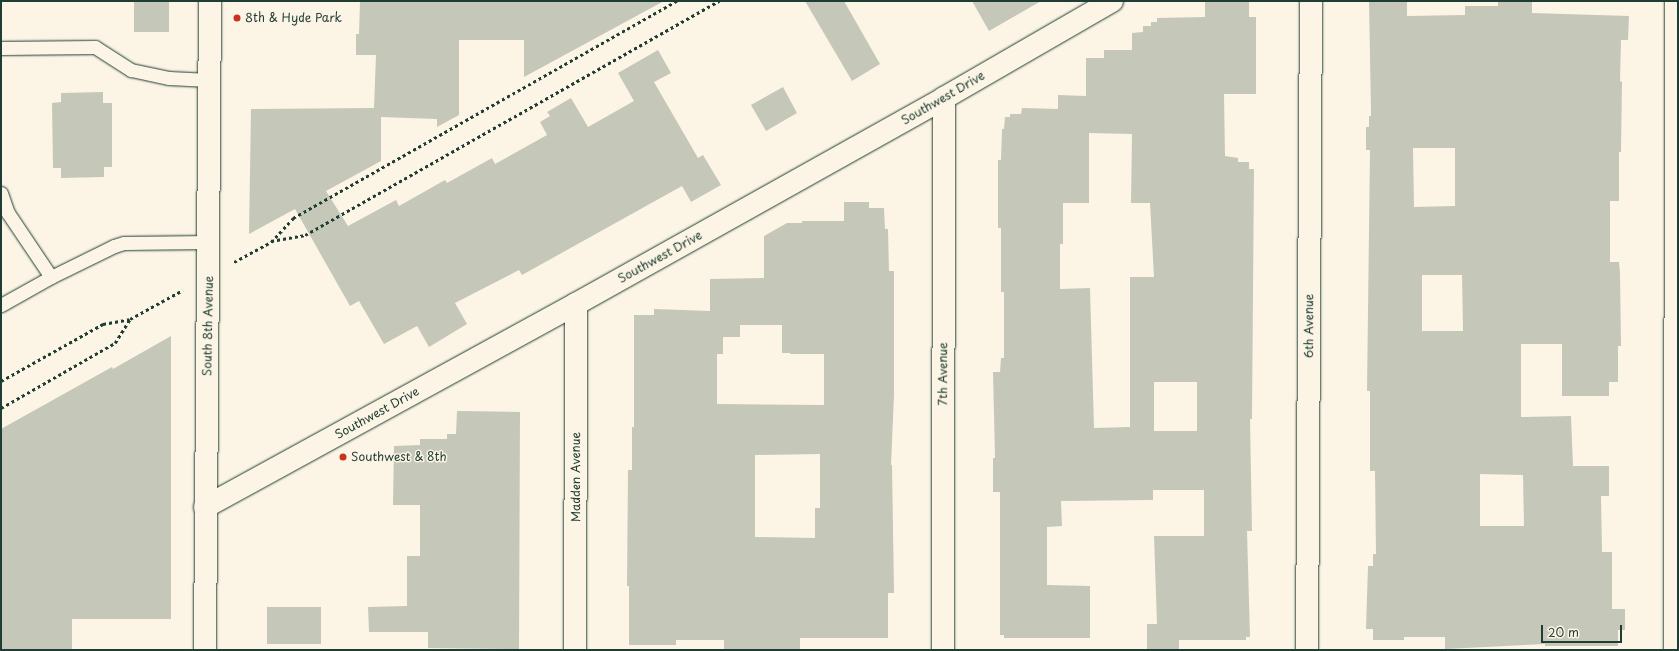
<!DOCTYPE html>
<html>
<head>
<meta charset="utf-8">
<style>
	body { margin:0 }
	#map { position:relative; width:1679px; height:651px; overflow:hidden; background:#fcf5e5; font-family:"Playpen Sans",sans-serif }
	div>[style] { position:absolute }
	.building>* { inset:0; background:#c5c7b9 }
	.path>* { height:2.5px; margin-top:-1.25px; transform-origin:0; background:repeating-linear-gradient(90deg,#1f3d34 0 3px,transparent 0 6px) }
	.roads { filter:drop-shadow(0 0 1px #1f3d34) drop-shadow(0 0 1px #1f3d34) }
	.service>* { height:13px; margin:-6.5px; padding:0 6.5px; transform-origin:6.5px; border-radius:6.5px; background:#fcf5e5 }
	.minor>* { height:22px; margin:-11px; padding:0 11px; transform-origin:11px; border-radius:11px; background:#fcf5e5 }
	.tertiary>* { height:22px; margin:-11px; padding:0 11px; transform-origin:11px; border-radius:11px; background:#fcf5e5 }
	.dots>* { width:11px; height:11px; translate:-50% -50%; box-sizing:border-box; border:2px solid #fcf5e5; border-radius:50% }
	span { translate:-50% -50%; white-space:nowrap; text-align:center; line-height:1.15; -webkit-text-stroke:3px #fcf5e5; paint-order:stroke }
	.poi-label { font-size:12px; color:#1f3d34 }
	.left { translate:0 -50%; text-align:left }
	.street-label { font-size:12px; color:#1f3d34 }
	.frame { position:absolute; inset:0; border:2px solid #1f3d34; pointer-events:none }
	.scale { position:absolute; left:1541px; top:625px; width:81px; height:18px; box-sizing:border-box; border:2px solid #1f3d34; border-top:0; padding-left:5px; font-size:12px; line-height:14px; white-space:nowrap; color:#1f3d34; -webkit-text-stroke:3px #fcf5e5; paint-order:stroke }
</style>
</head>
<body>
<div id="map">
	<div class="building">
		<div style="clip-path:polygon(134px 1px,169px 1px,169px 32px,134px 32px)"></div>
		<div style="clip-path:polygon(360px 1px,664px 1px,524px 77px,524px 40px,459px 40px,459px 115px,437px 127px,437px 119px,381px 117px,381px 161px,326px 191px,348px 226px,396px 200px,399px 206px,445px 180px,447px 183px,492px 158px,495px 164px,547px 135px,540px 122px,550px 116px,547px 112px,571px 98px,588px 127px,634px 101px,618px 73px,658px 50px,671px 73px,654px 82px,698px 158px,703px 155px,721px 185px,691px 202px,682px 186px,522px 275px,519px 270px,455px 303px,467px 324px,429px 347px,417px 326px,384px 344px,359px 301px,350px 306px,295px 209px,249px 234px,251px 109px,374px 108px,376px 55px,356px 55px,356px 34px,359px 34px)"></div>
		<div style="clip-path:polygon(805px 1px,844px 1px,880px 64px,852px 81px)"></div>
		<div style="clip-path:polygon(972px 1px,1041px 1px,989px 31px)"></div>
		<div style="clip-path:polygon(evenodd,1205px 1px,1249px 1px,1249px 17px,1256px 17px,1256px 94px,1224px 94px,1225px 156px,1238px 158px,1238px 162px,1249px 162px,1249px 169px,1254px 169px,1252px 419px,1250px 419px,1252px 531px,1247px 531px,1250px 637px,1246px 637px,1246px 640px,1179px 640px,1179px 650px,1147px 650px,1147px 624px,1157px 624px,1154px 536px,1204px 536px,1204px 490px,1153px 490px,1153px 500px,1061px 501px,1062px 526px,1047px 527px,1047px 585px,1090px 586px,1090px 638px,1004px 638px,1004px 635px,1000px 635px,1000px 492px,993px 492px,993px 458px,995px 458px,993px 372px,1000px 372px,1001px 358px,1004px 358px,1004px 292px,1001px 292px,1001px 228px,998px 228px,998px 160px,1001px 160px,1002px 129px,1004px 129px,1005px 117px,1010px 117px,1010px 114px,1021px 114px,1022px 108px,1058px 109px,1058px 95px,1086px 96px,1086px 58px,1104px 58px,1104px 50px,1132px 50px,1132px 33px,1143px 32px,1143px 26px,1151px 26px,1151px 22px,1157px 22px,1157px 18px,1205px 17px,1205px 1px,1089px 133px,1132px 134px,1131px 203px,1150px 203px,1154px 277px,1130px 277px,1130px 427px,1094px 428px,1090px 288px,1060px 289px,1060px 244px,1063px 244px,1063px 203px,1089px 203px,1089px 133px,1205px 1px,1154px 382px,1197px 382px,1197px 431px,1154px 431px,1154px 382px)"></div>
		<div style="clip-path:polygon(evenodd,1369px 1px,1407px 1px,1407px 16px,1465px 15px,1465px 6px,1498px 6px,1498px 1px,1532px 1px,1532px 13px,1629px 16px,1628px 40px,1621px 40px,1620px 81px,1622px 82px,1621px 152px,1619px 152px,1619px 201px,1610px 201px,1610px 262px,1619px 262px,1620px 273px,1621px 346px,1618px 346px,1618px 382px,1609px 382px,1609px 396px,1562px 396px,1562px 344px,1521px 344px,1521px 417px,1571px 416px,1573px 466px,1609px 466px,1609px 496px,1601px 496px,1602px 552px,1612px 552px,1612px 609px,1625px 609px,1625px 630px,1618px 630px,1618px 646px,1545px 646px,1545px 644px,1445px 649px,1445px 637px,1404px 637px,1404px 640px,1373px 640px,1373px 629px,1366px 629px,1368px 566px,1373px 566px,1373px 554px,1376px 554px,1375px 471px,1370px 471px,1370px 391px,1367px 391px,1370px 150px,1366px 150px,1366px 127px,1369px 127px,1369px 116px,1371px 116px,1371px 112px,1369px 1px,1413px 148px,1455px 148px,1455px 206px,1414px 207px,1413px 148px,1369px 1px,1422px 275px,1462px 275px,1463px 331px,1422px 331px,1422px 275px,1369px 1px,1480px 474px,1523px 475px,1524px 526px,1480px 526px,1480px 474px)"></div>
		<div style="clip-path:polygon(783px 87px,797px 113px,766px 131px,751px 105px)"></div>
		<div style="clip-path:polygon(103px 92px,103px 103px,112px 103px,112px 167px,104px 167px,104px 177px,61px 178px,61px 168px,53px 168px,52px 103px,61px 102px,61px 93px)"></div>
		<div style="clip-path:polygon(evenodd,844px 202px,869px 202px,869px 208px,884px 208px,885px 229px,888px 229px,889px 271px,894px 271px,894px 395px,891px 465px,892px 465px,894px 593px,888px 593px,888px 638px,800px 638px,800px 650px,724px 650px,724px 640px,676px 640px,676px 645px,629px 645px,629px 586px,627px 586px,628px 470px,632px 470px,632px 427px,634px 427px,634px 315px,654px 315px,654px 309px,710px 311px,710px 279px,764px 278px,764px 236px,787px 223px,802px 223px,802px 221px,844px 221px,844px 202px,740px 325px,782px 325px,782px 353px,790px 353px,790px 354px,824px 354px,824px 405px,717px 404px,717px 354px,723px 354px,723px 337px,740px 337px,740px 325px,844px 202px,820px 454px,820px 508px,815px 508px,815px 538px,755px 537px,755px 455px,820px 454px)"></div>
		<div style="clip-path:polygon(171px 336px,171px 619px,72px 619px,72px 650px,1px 650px,1px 429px,112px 367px,113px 369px)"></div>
		<div style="clip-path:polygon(457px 411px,520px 412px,519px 649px,428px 648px,428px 632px,369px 632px,368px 607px,407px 606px,407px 556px,420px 556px,420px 505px,393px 505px,394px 446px,420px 445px,420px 439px,447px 439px,447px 434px,456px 434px)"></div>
		<div style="clip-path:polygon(267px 607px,321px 607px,321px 644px,267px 644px)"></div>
	</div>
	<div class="path">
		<div style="left:271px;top:241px;width:35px;rotate:-10deg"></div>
		<div style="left:305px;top:235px;width:476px;rotate:-29.5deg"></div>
		<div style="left:234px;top:262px;width:42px;rotate:-28.4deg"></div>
		<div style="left:271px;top:242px;width:33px;rotate:-47deg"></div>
		<div style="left:293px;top:218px;width:441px;rotate:-29.5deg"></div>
		<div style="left:1px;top:381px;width:117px;rotate:-29.2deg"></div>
		<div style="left:103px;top:324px;width:27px;rotate:-10deg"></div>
		<div style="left:130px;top:319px;width:60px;rotate:-28.7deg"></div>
		<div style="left:1px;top:408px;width:131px;rotate:-29.7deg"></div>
		<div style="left:115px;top:343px;width:28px;rotate:-58deg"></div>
	</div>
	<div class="roads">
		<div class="service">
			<div style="left:1px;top:48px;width:94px;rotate:-0.6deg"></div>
			<div style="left:95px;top:47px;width:43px;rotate:32.6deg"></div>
			<div style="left:131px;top:70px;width:39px;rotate:12deg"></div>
			<div style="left:169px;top:78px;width:40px;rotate:2.9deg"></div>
			<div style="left:1px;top:193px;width:21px;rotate:71deg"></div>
			<div style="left:8px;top:213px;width:77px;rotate:56.1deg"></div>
			<div style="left:1px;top:305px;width:57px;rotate:-29.2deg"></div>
			<div style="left:51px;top:277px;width:70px;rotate:-26.2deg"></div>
			<div style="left:114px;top:246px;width:10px;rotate:-17deg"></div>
			<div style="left:124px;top:243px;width:85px;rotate:-0.7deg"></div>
		</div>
		<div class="minor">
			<div style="left:575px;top:650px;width:346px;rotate:-89.8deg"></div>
			<div style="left:943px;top:650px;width:552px;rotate:-89.9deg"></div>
			<div style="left:1307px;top:650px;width:649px;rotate:-89.65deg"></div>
			<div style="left:1675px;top:650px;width:649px;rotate:-89.91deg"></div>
		</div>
		<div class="tertiary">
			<div style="left:205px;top:507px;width:423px;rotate:-28.7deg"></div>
			<div style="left:576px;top:304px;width:422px;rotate:-29.2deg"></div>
			<div style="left:944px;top:98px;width:194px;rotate:-30deg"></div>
			<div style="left:205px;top:650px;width:649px;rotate:-89.56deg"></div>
		</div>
	</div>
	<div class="dots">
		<div style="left:237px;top:18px;background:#c8321e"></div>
		<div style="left:343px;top:457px;background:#c8321e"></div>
	</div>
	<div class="poi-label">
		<span class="left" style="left:245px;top:18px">8th &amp; Hyde Park</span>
		<span class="left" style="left:351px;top:457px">Southwest &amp; 8th</span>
	</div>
	<div class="street-label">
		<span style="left:943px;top:98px;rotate:-30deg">Southwest Drive</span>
		<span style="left:660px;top:257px;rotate:-29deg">Southwest Drive</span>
		<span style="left:208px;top:326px;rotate:-89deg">South 8th Avenue</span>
		<span style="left:1309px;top:326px;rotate:-90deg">6th Avenue</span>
		<span style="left:943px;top:374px;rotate:-90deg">7th Avenue</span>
		<span style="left:377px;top:413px;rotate:-29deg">Southwest Drive</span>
		<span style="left:576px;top:477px;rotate:-90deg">Madden Avenue</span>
	</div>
	<div class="frame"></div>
	<div class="scale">20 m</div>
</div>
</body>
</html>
